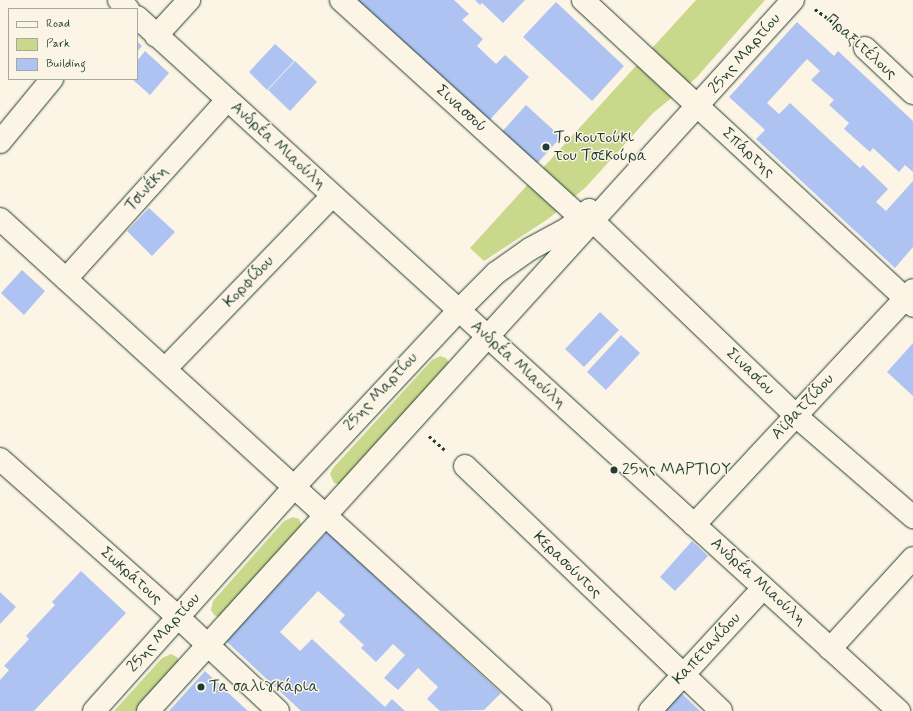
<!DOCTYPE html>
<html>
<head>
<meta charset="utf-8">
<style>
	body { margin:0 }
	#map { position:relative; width:913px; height:711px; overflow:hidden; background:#fcf5e5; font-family:Mynerve,sans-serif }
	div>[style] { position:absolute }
	.green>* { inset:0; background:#cad88c }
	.building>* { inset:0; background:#afc3f2 }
	.path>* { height:2.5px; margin-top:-1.25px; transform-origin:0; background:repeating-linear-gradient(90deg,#1f3d34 0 3px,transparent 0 6px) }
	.roads { filter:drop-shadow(0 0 1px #1f3d34) drop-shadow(0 0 1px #1f3d34) }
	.minor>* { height:22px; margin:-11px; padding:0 11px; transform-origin:11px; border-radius:11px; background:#fcf5e5 }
	.dots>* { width:11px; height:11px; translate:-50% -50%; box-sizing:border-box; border:2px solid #fcf5e5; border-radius:50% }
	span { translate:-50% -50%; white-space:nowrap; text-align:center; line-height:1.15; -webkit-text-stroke:3px #fcf5e5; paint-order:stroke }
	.street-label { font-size:16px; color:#1f3d34 }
	.poi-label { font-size:16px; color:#1f3d34 }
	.left { translate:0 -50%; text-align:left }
	.legend { position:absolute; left:8px; top:8px; width:130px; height:72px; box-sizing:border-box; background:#fcf5e5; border:1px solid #a4ab9e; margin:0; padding:5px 7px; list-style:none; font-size:12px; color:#1f3d34 }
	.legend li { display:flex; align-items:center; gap:8px; height:20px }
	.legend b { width:20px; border:1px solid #a4ab9e }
</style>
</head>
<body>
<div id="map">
	<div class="green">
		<div style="clip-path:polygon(696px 0,765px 0,696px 78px,653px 113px,586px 187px,548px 219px,484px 261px,470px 248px)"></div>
		<div style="clip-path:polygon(440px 356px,446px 358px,450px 364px,341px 485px,334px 483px,330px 474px,333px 468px,432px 360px)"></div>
		<div style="clip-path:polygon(293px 517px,299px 519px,302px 526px,221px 618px,214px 615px,211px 610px,213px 601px,284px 521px)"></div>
		<div style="clip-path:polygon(171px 654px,177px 657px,180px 663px,142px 711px,114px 711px,162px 658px)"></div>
	</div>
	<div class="building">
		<div style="clip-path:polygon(352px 0,454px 0,469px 14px,462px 20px,483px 39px,477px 46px,496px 64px,505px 55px,529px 77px,486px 124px)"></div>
		<div style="clip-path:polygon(475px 0,525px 0,503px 23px,482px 3px,480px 5px)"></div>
		<div style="clip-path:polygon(556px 2px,624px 66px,592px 101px,523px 37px)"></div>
		<div style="clip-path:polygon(797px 22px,834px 56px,838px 51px,913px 121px,913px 172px,905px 165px,899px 172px,873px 148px,870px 152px,844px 129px,849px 123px,829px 105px,834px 100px,811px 80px,820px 71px,807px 59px,767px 103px,779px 114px,790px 103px,860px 168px,863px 165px,888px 189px,876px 202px,886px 211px,913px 181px,913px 247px,895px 268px,756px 139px,765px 130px,729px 97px)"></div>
		<div style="clip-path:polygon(137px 41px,142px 46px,137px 52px)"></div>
		<div style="clip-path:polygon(275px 44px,294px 61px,267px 90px,249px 72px)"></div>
		<div style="clip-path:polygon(145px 51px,169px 73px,150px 95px,132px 79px,137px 79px,137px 61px)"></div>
		<div style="clip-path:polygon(295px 61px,317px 82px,290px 111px,268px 90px)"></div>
		<div style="clip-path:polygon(526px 105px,561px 137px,535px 166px,500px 134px)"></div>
		<div style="clip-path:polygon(149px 208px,175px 232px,152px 256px,127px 231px)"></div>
		<div style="clip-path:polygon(22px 270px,45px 291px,24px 315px,1px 293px)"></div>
		<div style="clip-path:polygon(600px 312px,619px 330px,584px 367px,565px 349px)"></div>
		<div style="clip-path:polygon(621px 335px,640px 353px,606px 390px,587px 372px)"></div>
		<div style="clip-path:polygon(913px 343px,913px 396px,887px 372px)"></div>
		<div style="clip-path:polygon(327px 532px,501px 693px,484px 710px,440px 711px,427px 699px,438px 687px,418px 668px,398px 690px,384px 678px,405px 655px,393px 644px,376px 662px,361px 648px,364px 645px,339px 622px,345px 615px,318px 591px,280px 632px,300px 651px,312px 639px,385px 707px,392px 699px,405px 711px,301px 711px,226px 641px)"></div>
		<div style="clip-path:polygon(692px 541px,708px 556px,675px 591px,660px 577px)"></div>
		<div style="clip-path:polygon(81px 571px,126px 613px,34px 711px,0 711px,0 680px,9px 670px,4px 666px,29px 639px,26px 636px,55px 605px,52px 602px)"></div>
		<div style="clip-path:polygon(0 592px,16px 607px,0 624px)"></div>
		<div style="clip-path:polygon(205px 671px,224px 689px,248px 711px,169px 711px)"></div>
		<div style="clip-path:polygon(678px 690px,700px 711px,659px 711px)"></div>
	</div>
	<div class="path">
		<div style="left:815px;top:9px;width:41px;rotate:36deg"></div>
		<div style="left:429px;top:436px;width:23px;rotate:41deg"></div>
	</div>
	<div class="roads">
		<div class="minor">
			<div style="left:119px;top:0;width:13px;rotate:45deg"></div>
			<div style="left:341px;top:0;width:324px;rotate:42.2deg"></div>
			<div style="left:583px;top:0;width:450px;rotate:42.8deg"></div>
			<div style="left:137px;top:17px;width:1031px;rotate:42.33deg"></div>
			<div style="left:156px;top:36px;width:49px;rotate:-47.5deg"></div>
			<div style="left:865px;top:48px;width:66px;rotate:43.2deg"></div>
			<div style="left:0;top:142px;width:82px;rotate:-50.5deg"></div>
			<div style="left:0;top:219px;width:731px;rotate:42.34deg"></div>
			<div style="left:594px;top:222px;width:280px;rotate:43.8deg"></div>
			<div style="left:796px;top:416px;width:155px;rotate:40.8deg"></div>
			<div style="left:66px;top:279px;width:241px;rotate:-48deg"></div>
			<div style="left:165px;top:369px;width:240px;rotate:-46deg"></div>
			<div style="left:0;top:459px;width:238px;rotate:41.6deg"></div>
			<div style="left:178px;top:617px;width:137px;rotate:43.2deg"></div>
			<div style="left:465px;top:466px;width:354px;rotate:43.7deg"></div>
			<div style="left:694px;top:525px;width:321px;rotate:-47deg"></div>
			<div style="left:830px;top:649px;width:123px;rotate:-47.6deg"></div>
			<div style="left:94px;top:711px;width:300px;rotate:-48.2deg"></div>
			<div style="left:294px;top:487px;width:241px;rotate:-47deg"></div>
			<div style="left:458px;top:311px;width:54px;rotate:-45deg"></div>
			<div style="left:496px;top:273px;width:42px;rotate:-35.2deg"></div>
			<div style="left:530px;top:249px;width:42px;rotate:-28.4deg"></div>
			<div style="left:567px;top:229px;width:29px;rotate:-41deg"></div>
			<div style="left:148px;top:711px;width:960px;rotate:-47.79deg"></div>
			<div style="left:650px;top:711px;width:167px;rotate:-47.4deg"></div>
		</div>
	</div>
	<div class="dots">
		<div style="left:546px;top:147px;background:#1f3d34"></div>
		<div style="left:614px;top:470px;background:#1f3d34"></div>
		<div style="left:201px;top:687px;background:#1f3d34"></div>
	</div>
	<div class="street-label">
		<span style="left:861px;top:47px;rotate:42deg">Πραξιτέλους</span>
		<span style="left:745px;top:54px;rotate:-49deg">25ης Μαρτίου</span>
		<span style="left:461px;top:109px;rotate:42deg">Σινασσού</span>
		<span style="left:278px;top:146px;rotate:42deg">Ανδρέα Μιαούλη</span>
		<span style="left:748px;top:153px;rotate:43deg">Σπάρτης</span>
		<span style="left:147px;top:189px;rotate:-48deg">Τσινέκη</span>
		<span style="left:249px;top:282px;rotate:-46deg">Κορφίδου</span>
		<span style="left:518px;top:365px;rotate:42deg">Ανδρέα Μιαούλη</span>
		<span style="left:750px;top:372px;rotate:44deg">Σινασίου</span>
		<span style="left:381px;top:392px;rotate:-47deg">25ης Μαρτίου</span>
		<span style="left:803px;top:407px;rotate:-47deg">Αϊβατζίδου</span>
		<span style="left:567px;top:565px;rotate:44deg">Κερασούντος</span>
		<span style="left:131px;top:576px;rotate:42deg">Σωκράτους</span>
		<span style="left:758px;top:582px;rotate:42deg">Ανδρέα Μιαούλη</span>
		<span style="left:164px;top:633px;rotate:-48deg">25ης Μαρτίου</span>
		<span style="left:707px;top:649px;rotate:-47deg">Καπετανίδου</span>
	</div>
	<div class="poi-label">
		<span class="left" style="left:554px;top:147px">Το κουτούκι<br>του Τσεκούρα</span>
		<span class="left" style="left:622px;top:470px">25ης ΜΑΡΤΙΟΥ</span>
		<span class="left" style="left:209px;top:687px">Τα σαλιγκάρια</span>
	</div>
	<ul class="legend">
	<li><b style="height:5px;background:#fcf5e5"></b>Road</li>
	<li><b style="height:11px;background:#cad88c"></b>Park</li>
	<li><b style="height:11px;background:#afc3f2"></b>Building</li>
	</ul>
</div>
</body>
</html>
